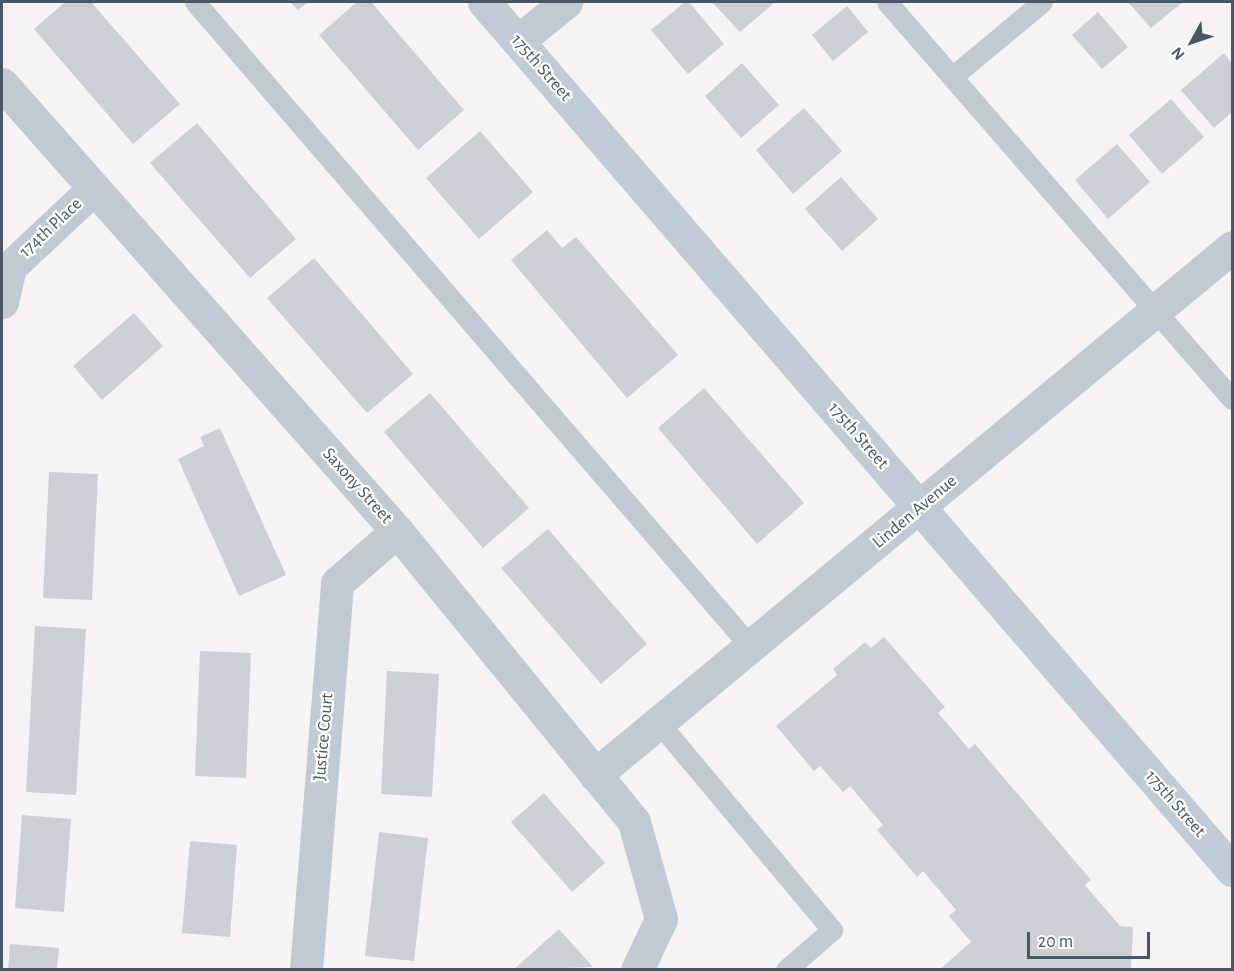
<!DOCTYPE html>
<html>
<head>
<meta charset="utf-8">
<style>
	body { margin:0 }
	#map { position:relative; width:1234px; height:971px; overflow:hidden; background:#f5f3f3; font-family:"Alegreya Sans",sans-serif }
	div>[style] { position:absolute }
	.building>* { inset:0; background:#cdcfd5 }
	.lane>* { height:21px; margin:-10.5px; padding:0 10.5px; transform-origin:10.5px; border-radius:10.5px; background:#c1cad2 }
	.street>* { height:33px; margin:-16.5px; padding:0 16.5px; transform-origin:16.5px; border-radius:16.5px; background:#c1cad2 }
	.secondary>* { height:33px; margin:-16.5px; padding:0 16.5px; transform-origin:16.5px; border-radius:16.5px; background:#c1cbd6 }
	span { translate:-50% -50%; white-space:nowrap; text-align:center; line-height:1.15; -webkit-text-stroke:4.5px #fff; paint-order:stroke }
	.street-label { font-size:18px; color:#4a5661 }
	.frame { position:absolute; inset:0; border:3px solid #4a5661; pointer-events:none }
	.north { position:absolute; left:1162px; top:12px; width:60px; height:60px; -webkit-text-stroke:4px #fff; paint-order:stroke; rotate:230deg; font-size:16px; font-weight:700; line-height:24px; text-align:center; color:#4a5661 }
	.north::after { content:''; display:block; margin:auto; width:21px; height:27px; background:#4a5661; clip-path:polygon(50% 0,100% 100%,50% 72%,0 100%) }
	.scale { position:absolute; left:1027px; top:932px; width:123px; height:27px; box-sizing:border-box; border:3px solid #4a5661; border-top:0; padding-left:8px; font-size:18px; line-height:21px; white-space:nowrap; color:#4a5661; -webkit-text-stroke:4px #fff; paint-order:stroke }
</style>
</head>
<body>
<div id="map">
	<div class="building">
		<div style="clip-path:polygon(65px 2px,91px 2px,180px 104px,133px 144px,34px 29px)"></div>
		<div style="clip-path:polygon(290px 2px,308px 2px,298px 10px)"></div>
		<div style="clip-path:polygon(357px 2px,371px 2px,464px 110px,418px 150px,319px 35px)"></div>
		<div style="clip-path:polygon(685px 2px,689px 2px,724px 44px,688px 74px,651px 30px)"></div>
		<div style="clip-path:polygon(712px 2px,775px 2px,740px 32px)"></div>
		<div style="clip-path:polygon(1128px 2px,1183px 2px,1151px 28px)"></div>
		<div style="clip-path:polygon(847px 6px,868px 32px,833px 61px,812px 35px)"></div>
		<div style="clip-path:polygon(1098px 12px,1128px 47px,1102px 69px,1072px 35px)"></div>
		<div style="clip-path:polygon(1224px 53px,1232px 64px,1232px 112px,1214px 128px,1181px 90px)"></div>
		<div style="clip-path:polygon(742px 63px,779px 105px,741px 138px,705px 96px)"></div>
		<div style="clip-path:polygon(1171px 99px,1204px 137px,1162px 174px,1129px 135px)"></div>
		<div style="clip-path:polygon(804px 108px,842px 151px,793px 194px,756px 150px)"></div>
		<div style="clip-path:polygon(197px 123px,296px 239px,250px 278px,150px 163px)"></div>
		<div style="clip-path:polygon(480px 131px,533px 192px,479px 239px,426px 178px)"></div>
		<div style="clip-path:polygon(1117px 144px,1150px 182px,1108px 219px,1075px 180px)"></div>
		<div style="clip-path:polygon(841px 177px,878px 219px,842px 251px,805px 209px)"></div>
		<div style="clip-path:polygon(547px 230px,562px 248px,576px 237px,678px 355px,627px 398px,511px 260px)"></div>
		<div style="clip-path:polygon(314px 258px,413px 374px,367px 413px,267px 298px)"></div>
		<div style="clip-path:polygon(134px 313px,163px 346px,102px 400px,73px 366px)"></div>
		<div style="clip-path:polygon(704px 388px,804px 503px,757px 544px,658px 428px)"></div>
		<div style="clip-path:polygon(430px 393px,529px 508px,483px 548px,384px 432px)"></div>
		<div style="clip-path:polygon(220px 428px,286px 575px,239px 596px,178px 459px,204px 446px,200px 437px)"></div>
		<div style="clip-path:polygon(49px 472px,98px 474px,92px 600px,43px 598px)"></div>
		<div style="clip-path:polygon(548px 529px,647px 644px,601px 684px,501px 568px)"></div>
		<div style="clip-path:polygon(35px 626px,86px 629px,76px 795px,26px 792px)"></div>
		<div style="clip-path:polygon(884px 637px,945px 707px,938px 713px,969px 749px,975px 744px,1091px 880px,1085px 885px,1120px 926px,1133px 927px,1131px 970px,939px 970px,971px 942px,949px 916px,956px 910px,923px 871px,917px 877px,877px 830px,883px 825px,850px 786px,843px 792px,820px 766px,814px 771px,776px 726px,837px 675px,833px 669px,865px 642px,871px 648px)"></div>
		<div style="clip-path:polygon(200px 651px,251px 653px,246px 778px,195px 776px)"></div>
		<div style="clip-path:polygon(387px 671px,439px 674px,432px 797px,381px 794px)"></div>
		<div style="clip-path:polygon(544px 793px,605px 863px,572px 892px,511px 822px)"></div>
		<div style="clip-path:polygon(22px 815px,71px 819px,64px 912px,15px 908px)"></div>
		<div style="clip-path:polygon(379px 832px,428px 838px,414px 961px,365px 956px)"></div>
		<div style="clip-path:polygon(190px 841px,237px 845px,230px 937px,182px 933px)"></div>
		<div style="clip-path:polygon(559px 929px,593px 967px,513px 970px)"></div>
		<div style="clip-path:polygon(10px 944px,59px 948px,57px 970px,8px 970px)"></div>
	</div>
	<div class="lane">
		<div style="left:195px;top:2px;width:852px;rotate:49.24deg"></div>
		<div style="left:887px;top:2px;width:526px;rotate:49.01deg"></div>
		<div style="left:952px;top:77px;width:117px;rotate:-39.8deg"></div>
		<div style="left:659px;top:723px;width:270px;rotate:50.1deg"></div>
		<div style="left:832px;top:930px;width:61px;rotate:139deg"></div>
	</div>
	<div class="street">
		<div style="left:518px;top:41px;width:62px;rotate:-39.1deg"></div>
		<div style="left:2px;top:84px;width:597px;rotate:48.53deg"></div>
		<div style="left:397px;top:531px;width:375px;rotate:50.8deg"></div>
		<div style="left:634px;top:822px;width:101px;rotate:74.4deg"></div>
		<div style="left:661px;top:919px;width:56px;rotate:115.2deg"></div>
		<div style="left:2px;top:302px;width:36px;rotate:-77deg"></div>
		<div style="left:10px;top:267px;width:114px;rotate:-43.2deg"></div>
		<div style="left:595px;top:775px;width:827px;rotate:-39.65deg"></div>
		<div style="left:306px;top:970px;width:388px;rotate:-85.4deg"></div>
		<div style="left:337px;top:583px;width:79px;rotate:-40.9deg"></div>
	</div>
	<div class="secondary">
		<div style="left:484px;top:2px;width:1146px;rotate:49.25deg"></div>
	</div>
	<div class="street-label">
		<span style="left:541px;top:68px;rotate:49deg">175th Street</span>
		<span style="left:51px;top:228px;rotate:-43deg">174th Place</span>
		<span style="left:858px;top:436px;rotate:49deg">175th Street</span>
		<span style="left:357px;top:486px;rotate:48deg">Saxony Street</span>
		<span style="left:915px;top:512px;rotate:-40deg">Linden Avenue</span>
		<span style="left:324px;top:737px;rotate:-85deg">Justice Court</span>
		<span style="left:1175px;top:804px;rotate:49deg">175th Street</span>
	</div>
	<div class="frame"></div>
	<div class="north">N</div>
	<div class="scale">20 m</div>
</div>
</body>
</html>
